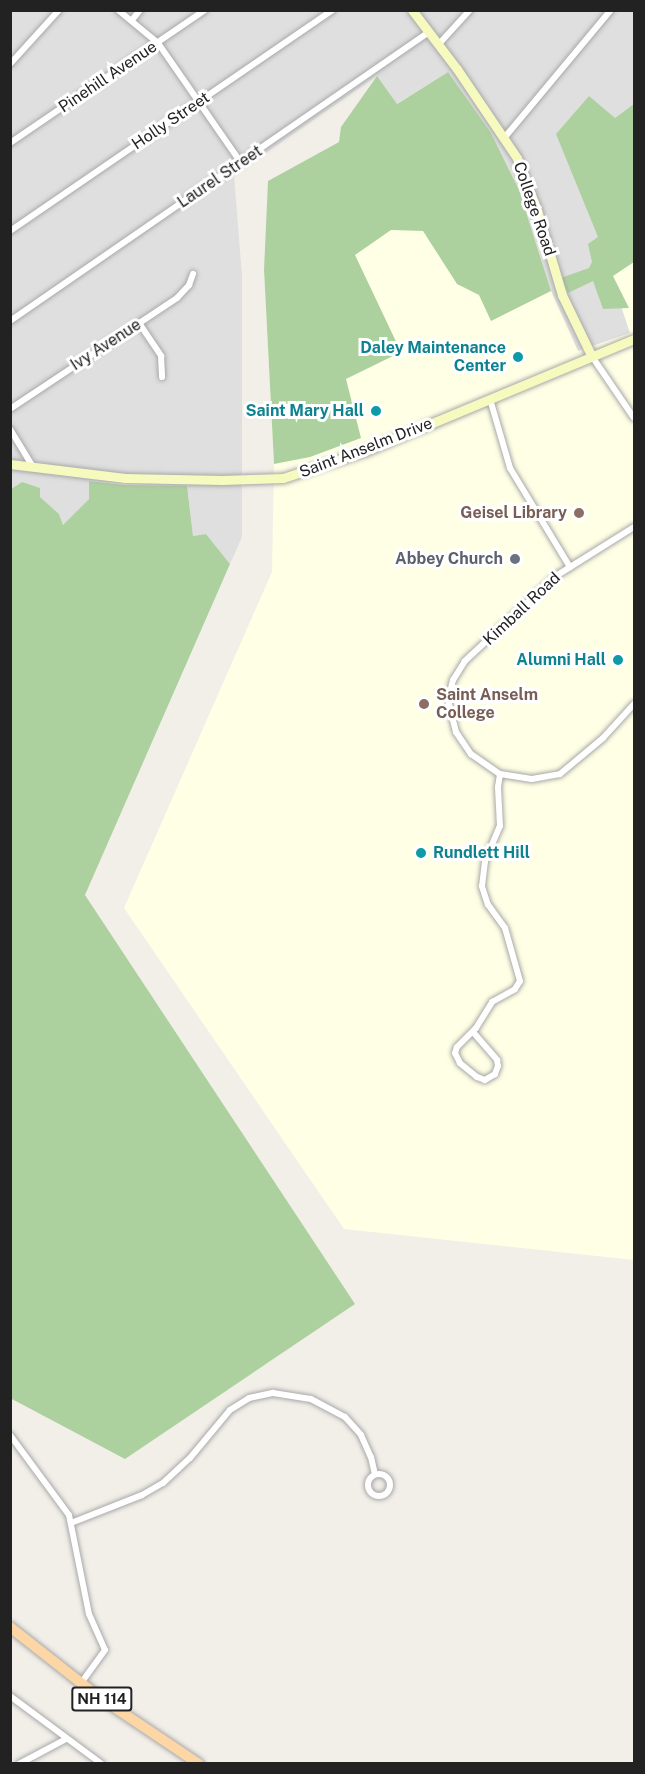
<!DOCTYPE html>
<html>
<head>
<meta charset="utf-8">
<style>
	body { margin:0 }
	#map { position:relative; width:645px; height:1774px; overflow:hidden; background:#f2efe9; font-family:"Public Sans",sans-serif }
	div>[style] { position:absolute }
	.residential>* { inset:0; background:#e0dfdf }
	.education>* { inset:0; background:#ffffe5 }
	.forest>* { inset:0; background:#add19e }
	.roads { filter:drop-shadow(0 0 2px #a9a9a9) drop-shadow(0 0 2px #a9a9a9) }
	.street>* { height:6px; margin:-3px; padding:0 3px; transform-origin:3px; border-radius:3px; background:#fff }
	.street>.ring { margin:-3px; padding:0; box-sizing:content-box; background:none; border:6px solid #fff; border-radius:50% }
	.secondary>* { height:9px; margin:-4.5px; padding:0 4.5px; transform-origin:4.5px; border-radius:4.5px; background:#f7fabf }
	.primary>* { height:10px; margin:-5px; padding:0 5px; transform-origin:5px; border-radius:5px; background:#fcd6a4 }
	.dots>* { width:16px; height:16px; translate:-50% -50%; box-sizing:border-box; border:3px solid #fff; border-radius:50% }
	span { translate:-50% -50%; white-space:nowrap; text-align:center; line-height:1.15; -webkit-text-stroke:6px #fff; paint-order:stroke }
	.shield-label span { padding:2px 4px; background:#fff; border:2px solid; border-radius:4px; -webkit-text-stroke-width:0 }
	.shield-label { font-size:15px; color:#222; font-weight:700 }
	.street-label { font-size:16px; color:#222 }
	.culture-label { font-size:16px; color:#0d838f; font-weight:700 }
	.right { translate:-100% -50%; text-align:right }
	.left { translate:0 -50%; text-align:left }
	.education-label { font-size:16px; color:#785e54; font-weight:700 }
	.worship-label { font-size:16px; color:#5b616d; font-weight:700 }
	.frame { position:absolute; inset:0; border:12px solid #222; pointer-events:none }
</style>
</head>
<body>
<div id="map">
	<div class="residential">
		<div style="clip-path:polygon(10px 11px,634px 11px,634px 104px,621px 116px,557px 134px,600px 241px,630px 333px,578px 351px,551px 291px,519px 190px,491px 133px,448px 72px,396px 104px,377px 76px,234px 175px,242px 276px,242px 537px,230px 564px,206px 534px,193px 536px,187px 487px,89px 481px,89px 499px,63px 525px,59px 514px,22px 482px,11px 489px)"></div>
	</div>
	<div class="education">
		<div style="clip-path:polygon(507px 183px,551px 291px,578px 351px,630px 333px,600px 241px,634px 215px,634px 1260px,344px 1229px,124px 908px,272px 572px,274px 464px,264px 270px)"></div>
	</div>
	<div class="forest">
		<div style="clip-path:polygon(448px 72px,491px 133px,519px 190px,551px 291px,491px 321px,479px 295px,457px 284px,423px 231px,391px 230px,355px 255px,401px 352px,346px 379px,361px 438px,310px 457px,274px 464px,264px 270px,268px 181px,339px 142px,341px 127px,377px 76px,397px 104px)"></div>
		<div style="clip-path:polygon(589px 96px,615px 118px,634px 104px,634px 262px,613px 276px,629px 308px,603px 309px,593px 281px,568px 293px,561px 278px,589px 268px,592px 262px,588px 244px,598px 237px,556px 134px)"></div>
		<div style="clip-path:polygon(89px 481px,124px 485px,187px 486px,193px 536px,206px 534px,230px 564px,85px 895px,355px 1304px,125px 1459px,10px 1398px,11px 489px,22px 482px,40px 488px,40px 497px,59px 514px,63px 525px,89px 499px)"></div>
	</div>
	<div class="roads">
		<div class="street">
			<div style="left:118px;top:10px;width:52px;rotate:39.5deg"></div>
			<div style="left:158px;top:43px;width:146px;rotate:55.3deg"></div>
			<div style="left:132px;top:20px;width:13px;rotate:-51deg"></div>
			<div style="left:438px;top:45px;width:47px;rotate:-47.6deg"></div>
			<div style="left:10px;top:64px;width:73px;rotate:-47.8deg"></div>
			<div style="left:505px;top:137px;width:165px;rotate:-50.2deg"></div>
			<div style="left:10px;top:143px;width:236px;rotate:-34.3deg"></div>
			<div style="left:10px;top:231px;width:391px;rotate:-34.4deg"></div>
			<div style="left:10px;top:321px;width:509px;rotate:-34.6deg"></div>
			<div style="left:139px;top:323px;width:40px;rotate:56deg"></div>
			<div style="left:161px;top:356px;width:21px;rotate:87deg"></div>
			<div style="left:591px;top:355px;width:76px;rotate:55.7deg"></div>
			<div style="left:490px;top:399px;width:72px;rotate:73.8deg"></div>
			<div style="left:510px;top:468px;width:116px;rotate:58.8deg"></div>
			<div style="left:10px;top:409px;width:201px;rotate:-33.6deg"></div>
			<div style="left:177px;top:298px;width:18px;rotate:-47deg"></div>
			<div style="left:189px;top:285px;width:12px;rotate:-70deg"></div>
			<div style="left:10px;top:429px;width:44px;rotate:58.8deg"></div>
			<div style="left:634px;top:527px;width:92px;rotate:147.9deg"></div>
			<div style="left:556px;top:576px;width:125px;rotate:137deg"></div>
			<div style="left:465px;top:661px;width:22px;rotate:122deg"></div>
			<div style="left:453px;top:680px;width:21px;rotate:104deg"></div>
			<div style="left:448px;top:700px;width:33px;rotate:76deg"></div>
			<div style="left:456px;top:732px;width:27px;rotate:56deg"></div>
			<div style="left:471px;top:754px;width:35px;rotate:35deg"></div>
			<div style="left:500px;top:774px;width:32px;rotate:9deg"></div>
			<div style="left:532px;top:779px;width:28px;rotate:-10deg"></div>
			<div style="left:560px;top:774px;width:56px;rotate:-39.9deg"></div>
			<div style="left:603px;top:738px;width:46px;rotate:-47.6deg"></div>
			<div style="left:473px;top:1032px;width:37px;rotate:49deg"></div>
			<div style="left:497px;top:1060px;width:6px;rotate:81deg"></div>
			<div style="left:498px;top:1066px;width:9px;rotate:111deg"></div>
			<div style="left:495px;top:1074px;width:12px;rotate:149deg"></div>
			<div style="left:485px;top:1080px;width:9px;rotate:-159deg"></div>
			<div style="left:477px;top:1077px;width:22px;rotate:-141deg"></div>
			<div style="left:460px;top:1063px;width:11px;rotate:-117deg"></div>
			<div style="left:455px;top:1053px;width:6px;rotate:-72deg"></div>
			<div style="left:457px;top:1047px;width:27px;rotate:-45deg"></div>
			<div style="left:476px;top:1028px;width:31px;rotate:-58deg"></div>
			<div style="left:492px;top:1002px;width:26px;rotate:-29deg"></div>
			<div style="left:515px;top:989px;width:9px;rotate:-58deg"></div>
			<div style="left:520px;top:981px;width:55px;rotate:-105.8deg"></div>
			<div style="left:505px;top:928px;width:29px;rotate:-126deg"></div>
			<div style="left:488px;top:905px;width:20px;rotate:-108deg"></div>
			<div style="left:482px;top:886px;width:25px;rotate:-83deg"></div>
			<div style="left:485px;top:861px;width:38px;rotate:-67deg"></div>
			<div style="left:500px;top:826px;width:39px;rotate:-93deg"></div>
			<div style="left:498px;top:787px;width:13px;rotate:-81deg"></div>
			<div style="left:10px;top:1435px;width:99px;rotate:53.6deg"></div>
			<div style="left:69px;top:1515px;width:101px;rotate:78.6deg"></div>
			<div style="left:89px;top:1614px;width:39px;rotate:66deg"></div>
			<div style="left:105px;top:1650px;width:41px;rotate:126deg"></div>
			<div class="ring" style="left:368px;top:1474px;width:16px;height:16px"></div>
			<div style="left:71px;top:1523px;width:76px;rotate:-21.5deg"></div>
			<div style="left:142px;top:1495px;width:24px;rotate:-30deg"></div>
			<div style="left:163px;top:1483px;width:37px;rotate:-43deg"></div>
			<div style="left:190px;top:1458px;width:62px;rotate:-50.2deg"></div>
			<div style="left:230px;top:1410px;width:22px;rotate:-32deg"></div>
			<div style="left:249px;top:1398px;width:25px;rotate:-12deg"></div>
			<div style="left:273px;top:1393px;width:38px;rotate:9deg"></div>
			<div style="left:311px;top:1399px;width:38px;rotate:28deg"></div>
			<div style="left:345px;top:1417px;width:24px;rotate:48deg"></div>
			<div style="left:361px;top:1435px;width:24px;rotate:66deg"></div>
			<div style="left:371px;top:1457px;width:17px;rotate:77deg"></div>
			<div style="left:10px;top:1696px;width:114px;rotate:36.5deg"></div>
			<div style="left:19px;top:1764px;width:53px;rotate:-28deg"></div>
		</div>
		<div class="secondary">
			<div style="left:412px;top:10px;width:74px;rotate:52.7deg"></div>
			<div style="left:457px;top:69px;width:107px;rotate:56deg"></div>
			<div style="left:517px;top:158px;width:56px;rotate:69deg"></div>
			<div style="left:537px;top:210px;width:89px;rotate:73.6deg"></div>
			<div style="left:562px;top:295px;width:67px;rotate:64.2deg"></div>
			<div style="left:10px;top:464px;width:116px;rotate:6.9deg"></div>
			<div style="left:125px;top:478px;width:97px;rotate:1.2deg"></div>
			<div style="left:222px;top:480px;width:61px;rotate:-1.9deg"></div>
			<div style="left:283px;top:478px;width:86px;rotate:-18.2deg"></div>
			<div style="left:365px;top:451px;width:291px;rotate:-22.6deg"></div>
		</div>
		<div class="primary">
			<div style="left:10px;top:1627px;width:113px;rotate:38.2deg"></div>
			<div style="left:99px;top:1697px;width:120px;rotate:33.8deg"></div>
		</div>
	</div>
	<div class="dots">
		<div style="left:518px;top:357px;background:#0f9aa8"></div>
		<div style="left:376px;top:411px;background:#0f9aa8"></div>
		<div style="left:579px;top:513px;background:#8d6e63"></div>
		<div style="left:515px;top:559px;background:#6b7280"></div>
		<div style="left:618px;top:660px;background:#0f9aa8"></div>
		<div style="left:424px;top:704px;background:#8d6e63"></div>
		<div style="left:421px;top:853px;background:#0f9aa8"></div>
	</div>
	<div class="shield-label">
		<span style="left:102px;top:1699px">NH 114</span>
	</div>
	<div class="street-label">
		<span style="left:108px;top:77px;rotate:-34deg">Pinehill Avenue</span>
		<span style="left:171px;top:121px;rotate:-34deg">Holly Street</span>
		<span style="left:220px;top:177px;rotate:-34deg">Laurel Street</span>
		<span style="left:534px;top:209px;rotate:71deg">College Road</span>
		<span style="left:106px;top:345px;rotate:-33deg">Ivy Avenue</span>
		<span style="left:366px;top:448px;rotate:-21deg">Saint Anselm Drive</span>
		<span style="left:522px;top:609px;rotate:-43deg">Kimball Road</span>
	</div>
	<div class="culture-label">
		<span class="right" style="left:506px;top:357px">Daley Maintenance<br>Center</span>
		<span class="right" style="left:364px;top:411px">Saint Mary Hall</span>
		<span class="right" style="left:606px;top:660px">Alumni Hall</span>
		<span class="left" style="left:433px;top:853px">Rundlett Hill</span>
	</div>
	<div class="education-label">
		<span class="right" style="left:567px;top:513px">Geisel Library</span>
		<span class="left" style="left:436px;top:704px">Saint Anselm<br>College</span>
	</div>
	<div class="worship-label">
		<span class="right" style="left:503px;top:559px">Abbey Church</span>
	</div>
	<div class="frame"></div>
</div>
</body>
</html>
